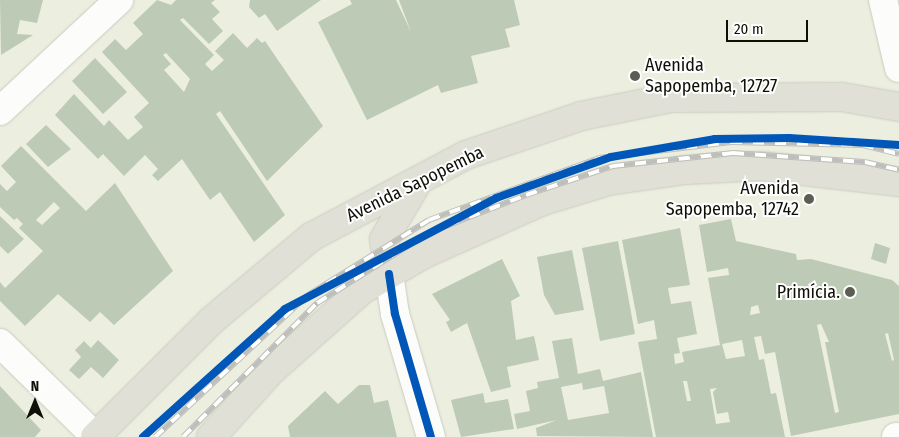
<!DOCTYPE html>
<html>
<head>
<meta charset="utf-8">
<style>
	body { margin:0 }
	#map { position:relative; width:899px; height:437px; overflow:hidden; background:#ecefe0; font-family:"Fira Sans Condensed",sans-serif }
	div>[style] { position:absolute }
	.building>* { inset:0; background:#bdcab5 }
	.roads { filter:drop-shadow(0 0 1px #c9cbbf) drop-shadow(0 0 1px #c9cbbf) }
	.minor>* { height:28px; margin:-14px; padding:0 14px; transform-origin:14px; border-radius:14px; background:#fcfdfa }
	.primary>* { height:28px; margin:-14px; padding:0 14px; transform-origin:14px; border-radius:14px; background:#e1e0d7 }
	.rail>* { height:5.5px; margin-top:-2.75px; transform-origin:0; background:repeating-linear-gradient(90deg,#fefefe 0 11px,#bebfbb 0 22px); box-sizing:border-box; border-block:1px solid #bebfbb }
	.cycleway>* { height:8px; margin:-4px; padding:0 4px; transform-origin:4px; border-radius:4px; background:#0057b8 }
	.dots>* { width:14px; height:14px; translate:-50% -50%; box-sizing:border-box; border:2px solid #fefefe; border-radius:50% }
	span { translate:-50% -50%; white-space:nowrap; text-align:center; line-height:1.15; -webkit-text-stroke:4px #fefefe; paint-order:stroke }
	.poi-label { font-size:18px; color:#0e1007 }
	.left { translate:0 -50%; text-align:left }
	.right { translate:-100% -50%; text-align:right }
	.street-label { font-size:18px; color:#0e1007 }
	.north { position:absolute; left:10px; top:377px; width:50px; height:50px; -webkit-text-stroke:4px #fefefe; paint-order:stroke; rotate:0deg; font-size:14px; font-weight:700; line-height:20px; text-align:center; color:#0e1007 }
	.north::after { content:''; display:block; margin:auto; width:18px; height:22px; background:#0e1007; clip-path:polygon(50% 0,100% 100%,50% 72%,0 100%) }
	.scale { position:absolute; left:726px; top:20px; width:82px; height:22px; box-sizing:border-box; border:2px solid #0e1007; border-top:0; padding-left:6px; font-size:15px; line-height:18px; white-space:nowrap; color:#0e1007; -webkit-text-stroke:4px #fefefe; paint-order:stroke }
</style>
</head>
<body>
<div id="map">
	<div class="building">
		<div style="clip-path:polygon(0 0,43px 0,37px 23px,20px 20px,17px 34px,33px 35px,1px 55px)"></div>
		<div style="clip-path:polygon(evenodd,157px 0,171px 5px,176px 0,215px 0,211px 3px,220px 12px,212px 19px,223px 31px,209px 44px,183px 18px,180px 20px,214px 55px,205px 64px,212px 71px,224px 60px,215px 51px,233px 33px,247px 48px,257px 38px,262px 43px,265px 41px,323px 126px,267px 181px,220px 111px,216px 114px,285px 215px,254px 242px,220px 192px,210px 200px,182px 159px,158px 181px,152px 175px,158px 169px,145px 155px,124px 176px,103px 154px,98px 159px,55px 115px,74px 94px,104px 126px,109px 120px,128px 140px,143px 127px,134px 117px,149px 103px,102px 52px,115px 39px,126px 50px,143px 34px,133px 23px,157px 0,166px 53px,190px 79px,184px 92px,164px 70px,171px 64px,163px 55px,166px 53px)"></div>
		<div style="clip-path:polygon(250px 0,321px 0,277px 31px,265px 14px,259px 18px,249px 7px)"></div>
		<div style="clip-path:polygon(350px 0,396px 0,411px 32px,399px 0,514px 0,520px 25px,505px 29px,510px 47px,471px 56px,478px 83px,441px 93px,438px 85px,367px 120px,318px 22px,352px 4px)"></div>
		<div style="clip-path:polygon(95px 58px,127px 92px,103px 114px,72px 81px)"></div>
		<div style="clip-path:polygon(46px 125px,71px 149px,48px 167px,26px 144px)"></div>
		<div style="clip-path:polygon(evenodd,21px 146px,86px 211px,115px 183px,173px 271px,114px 325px,100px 312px,90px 322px,58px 294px,25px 326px,0 301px,0 282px,5px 288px,43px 251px,19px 228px,23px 224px,17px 218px,14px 220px,0 207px,0 184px,7px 191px,16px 182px,1px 166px,21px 146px,54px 202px,60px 208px,42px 225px,36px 220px,54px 202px)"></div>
		<div style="clip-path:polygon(0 216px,24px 239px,8px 254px,0 246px)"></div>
		<div style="clip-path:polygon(evenodd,731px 219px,736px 241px,796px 254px,797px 260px,811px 259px,892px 280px,899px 286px,899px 414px,791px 436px,775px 352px,765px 354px,761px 336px,754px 337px,759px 360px,764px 359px,771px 394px,776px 393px,785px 437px,656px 437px,638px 342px,657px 339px,654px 320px,638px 324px,622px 240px,680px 228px,690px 285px,668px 288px,671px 304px,691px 301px,697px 334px,677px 338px,680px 353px,674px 354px,675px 364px,684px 362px,682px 352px,720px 345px,708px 278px,729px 275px,728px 268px,707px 272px,699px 225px,731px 219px,758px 305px,760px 313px,750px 315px,751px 307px,758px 305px,731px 219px,821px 324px,829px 342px,825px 342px,839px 412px,835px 413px,817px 325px,821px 324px,731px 219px,888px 333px,894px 360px,892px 361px,885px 334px,888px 333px,731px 219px,742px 340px,745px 356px,726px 359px,722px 344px,742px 340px,731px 219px,683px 381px,687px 381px,691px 401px,687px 401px,683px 381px,731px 219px,717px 388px,713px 392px,717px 414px,728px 412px,730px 422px,716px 424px,710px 389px,717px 388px)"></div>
		<div style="clip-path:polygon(618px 241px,635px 334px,600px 341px,582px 248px)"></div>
		<div style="clip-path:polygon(875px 243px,890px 248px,886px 264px,871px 259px)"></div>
		<div style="clip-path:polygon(572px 250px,584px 310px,555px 315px,544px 295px,537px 257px)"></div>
		<div style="clip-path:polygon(502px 259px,520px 296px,511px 301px,516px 340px,534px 336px,539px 360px,507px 367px,511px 387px,491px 392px,467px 323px,451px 332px,446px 322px,450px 320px,432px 294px)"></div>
		<div style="clip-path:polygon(evenodd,572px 338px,578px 374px,600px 369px,603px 381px,641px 372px,653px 437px,537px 436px,536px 428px,557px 420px,517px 429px,514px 414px,530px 411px,526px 391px,538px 388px,537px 382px,559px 378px,552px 341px,572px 338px,582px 383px,583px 390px,604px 386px,609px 413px,568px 420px,561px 387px,582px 383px)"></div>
		<div style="clip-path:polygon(98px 340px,119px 360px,103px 378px,91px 367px,79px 379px,69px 370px,81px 357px,75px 350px,84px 341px,91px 348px)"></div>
		<div style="clip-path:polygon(359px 385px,370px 385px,374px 403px,388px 400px,397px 437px,290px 437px,288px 426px,325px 391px,338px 404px)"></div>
		<div style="clip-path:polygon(0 386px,41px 430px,35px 437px,0 437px)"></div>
		<div style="clip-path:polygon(483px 393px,485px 403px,508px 399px,514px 429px,461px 437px,451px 400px)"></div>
	</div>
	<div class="roads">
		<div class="minor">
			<div style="left:883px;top:0;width:70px;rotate:76.8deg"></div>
			<div style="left:0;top:111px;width:163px;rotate:-43deg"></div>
			<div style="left:389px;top:274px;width:40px;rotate:81.5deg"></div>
			<div style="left:395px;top:314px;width:128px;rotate:73.7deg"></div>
			<div style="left:0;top:343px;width:133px;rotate:44.4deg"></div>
			<div style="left:896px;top:437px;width:3px"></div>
		</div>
		<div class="primary">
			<div style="left:389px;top:274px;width:35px;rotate:-98deg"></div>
			<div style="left:384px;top:239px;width:65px;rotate:-59.5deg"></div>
			<div style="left:95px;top:437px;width:164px;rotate:-45deg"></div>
			<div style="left:211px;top:321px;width:131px;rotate:-40deg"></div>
			<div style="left:311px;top:237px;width:175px;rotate:-27.9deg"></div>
			<div style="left:466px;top:155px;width:121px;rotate:-18.7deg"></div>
			<div style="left:581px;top:116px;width:91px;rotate:-11.4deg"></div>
			<div style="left:670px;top:98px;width:172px;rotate:-0.3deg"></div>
			<div style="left:842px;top:97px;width:58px;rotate:10deg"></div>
			<div style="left:211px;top:437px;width:91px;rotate:-47.7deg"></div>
			<div style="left:272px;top:370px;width:120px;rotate:-41.6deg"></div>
			<div style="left:362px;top:290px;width:72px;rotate:-30.1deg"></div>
			<div style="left:424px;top:254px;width:127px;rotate:-24.1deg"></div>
			<div style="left:540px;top:202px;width:71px;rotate:-17.2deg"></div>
			<div style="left:608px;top:181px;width:78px;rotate:-8.1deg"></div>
			<div style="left:685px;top:170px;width:76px;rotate:-3deg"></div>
			<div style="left:761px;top:166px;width:139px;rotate:6.6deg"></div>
		</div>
	</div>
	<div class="rail">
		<div style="left:155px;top:437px;width:209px;rotate:-42.9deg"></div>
		<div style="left:308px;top:295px;width:142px;rotate:-31.8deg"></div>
		<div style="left:429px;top:220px;width:181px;rotate:-20deg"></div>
		<div style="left:599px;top:158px;width:133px;rotate:-6.9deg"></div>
		<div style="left:731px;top:142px;width:132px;rotate:1.3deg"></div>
		<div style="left:863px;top:145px;width:37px;rotate:14deg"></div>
		<div style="left:183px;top:437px;width:190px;rotate:-45deg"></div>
		<div style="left:317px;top:303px;width:131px;rotate:-32.2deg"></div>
		<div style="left:428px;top:233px;width:105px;rotate:-21.2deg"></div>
		<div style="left:526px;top:195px;width:92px;rotate:-18.4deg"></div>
		<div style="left:613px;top:166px;width:121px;rotate:-6.2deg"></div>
		<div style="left:733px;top:153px;width:132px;rotate:3.9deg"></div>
		<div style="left:865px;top:162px;width:35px;rotate:13deg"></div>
	</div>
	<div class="cycleway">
		<div style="left:389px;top:274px;width:40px;rotate:81.5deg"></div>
		<div style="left:395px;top:314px;width:128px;rotate:73.7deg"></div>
		<div style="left:143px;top:437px;width:191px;rotate:-42deg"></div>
		<div style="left:285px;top:309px;width:238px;rotate:-27.7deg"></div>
		<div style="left:496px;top:198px;width:122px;rotate:-19.6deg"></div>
		<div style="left:611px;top:157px;width:106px;rotate:-9.8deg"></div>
		<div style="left:715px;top:139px;width:74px;rotate:-0.8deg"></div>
		<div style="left:789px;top:138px;width:110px;rotate:3.6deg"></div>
	</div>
	<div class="dots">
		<div style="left:635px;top:76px;background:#5c5e53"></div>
		<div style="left:809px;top:199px;background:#5c5e53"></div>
		<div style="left:850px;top:292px;background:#5c5e53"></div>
	</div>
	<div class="poi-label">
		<span class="left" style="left:645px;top:76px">Avenida<br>Sapopemba, 12727</span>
		<span class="right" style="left:799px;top:199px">Avenida<br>Sapopemba, 12742</span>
		<span class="right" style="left:840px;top:292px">Primícia.</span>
	</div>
	<div class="street-label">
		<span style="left:415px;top:184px;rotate:-26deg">Avenida Sapopemba</span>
	</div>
	<div class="north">N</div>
	<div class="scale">20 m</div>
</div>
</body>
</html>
